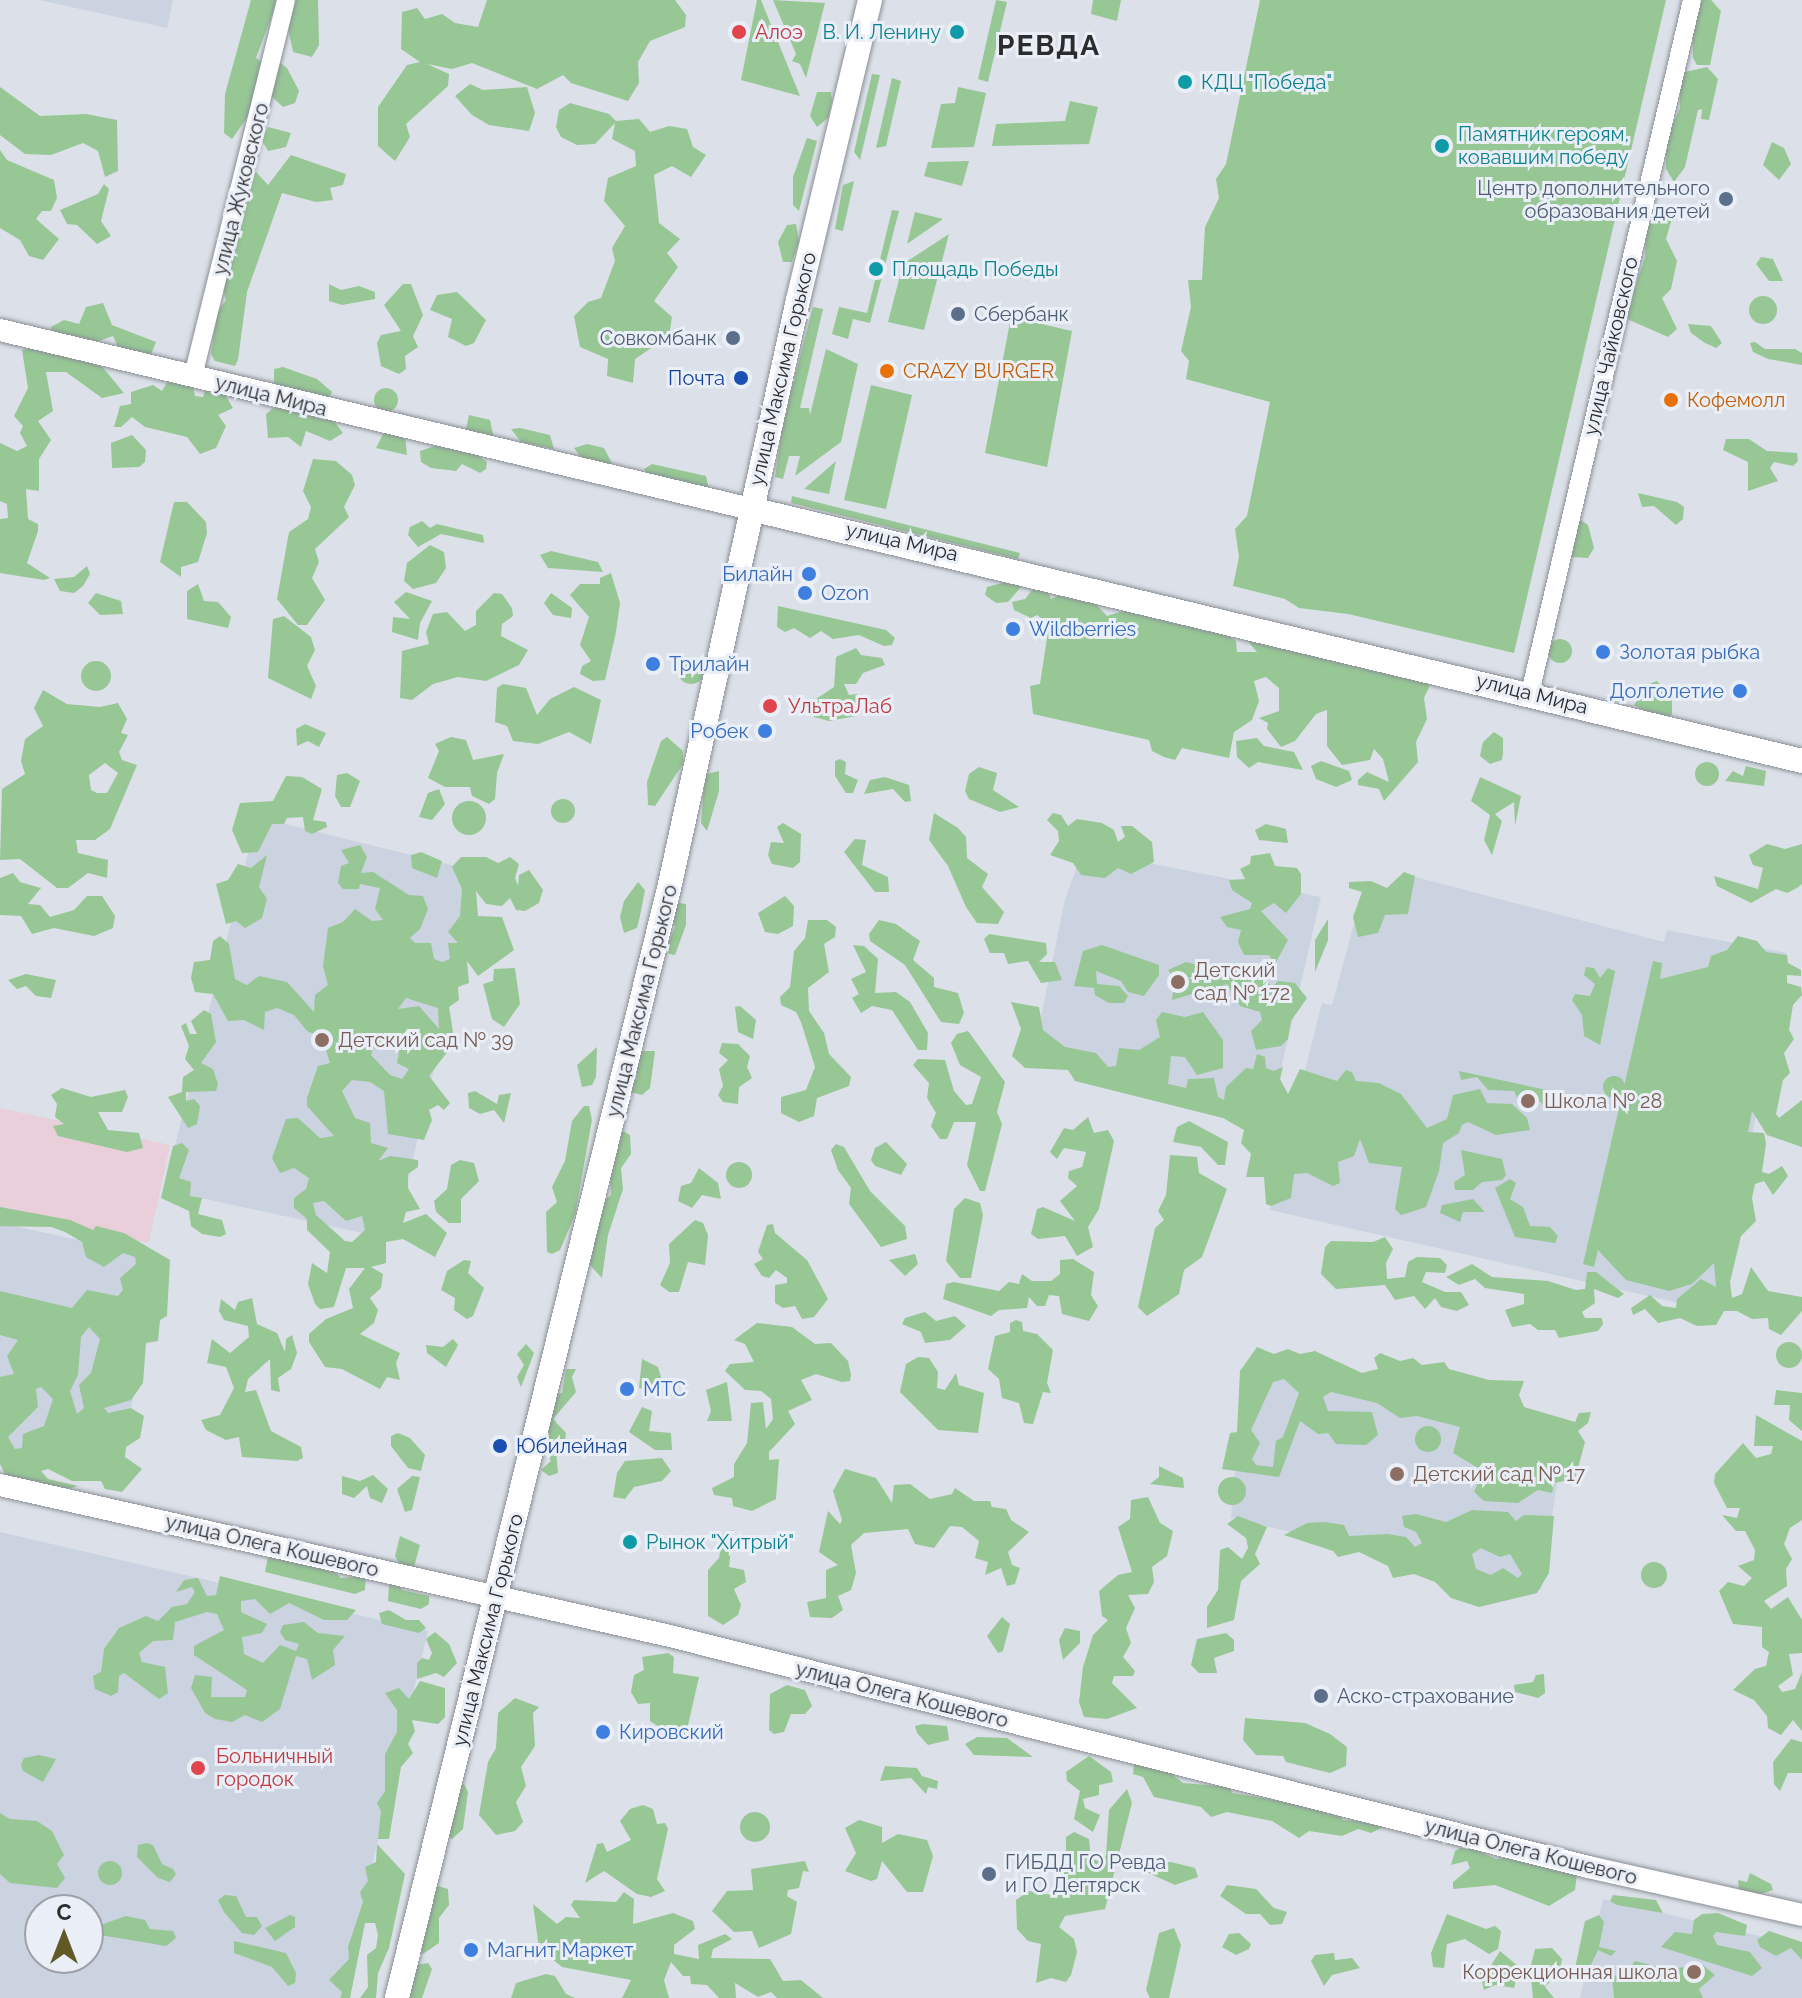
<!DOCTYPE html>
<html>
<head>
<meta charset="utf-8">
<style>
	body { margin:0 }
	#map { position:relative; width:1802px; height:1998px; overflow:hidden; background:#dce1e9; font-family:Raleway,sans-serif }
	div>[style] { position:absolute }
	.industrial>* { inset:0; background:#e8cfd9 }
	.built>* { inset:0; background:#cbd3e1 }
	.green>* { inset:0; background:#97c795 }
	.round { border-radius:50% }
	.roads { filter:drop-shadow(0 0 2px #8a8e96) drop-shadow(0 0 2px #8a8e96) }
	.minor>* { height:18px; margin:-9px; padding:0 9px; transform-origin:9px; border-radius:9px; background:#fff }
	.tertiary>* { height:22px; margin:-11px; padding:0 11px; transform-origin:11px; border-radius:11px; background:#fff }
	.secondary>* { height:24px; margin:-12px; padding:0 12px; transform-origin:12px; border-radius:12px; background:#fff }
	.dots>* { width:22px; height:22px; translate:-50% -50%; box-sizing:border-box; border:4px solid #eaeef6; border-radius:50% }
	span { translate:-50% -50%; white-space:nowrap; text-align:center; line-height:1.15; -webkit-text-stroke:6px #eaeef6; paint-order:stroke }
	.health-label { font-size:20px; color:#be3a42 }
	.left { translate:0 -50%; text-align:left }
	.culture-label { font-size:20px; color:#0d838f }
	.right { translate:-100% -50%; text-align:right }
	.service-label { font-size:20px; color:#4e5e75 }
	.street-label { font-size:20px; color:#2a2c2e }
	.food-label { font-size:20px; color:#c56008 }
	.transit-label { font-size:20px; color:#164399 }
	.shop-label { font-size:20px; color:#366cbe }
	.education-label { font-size:20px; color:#785e54 }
	.district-label { font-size:28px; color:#2a2c2e; font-weight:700; letter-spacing:2px }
	.north { position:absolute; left:24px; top:1894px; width:80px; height:80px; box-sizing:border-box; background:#eaeef6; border:2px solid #9da0a6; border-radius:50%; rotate:0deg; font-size:22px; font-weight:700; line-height:32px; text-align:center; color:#2a2c2e }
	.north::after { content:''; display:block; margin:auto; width:28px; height:36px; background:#615a26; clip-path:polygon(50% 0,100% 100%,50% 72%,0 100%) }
</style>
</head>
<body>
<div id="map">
	<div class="industrial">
		<div style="clip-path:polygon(0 1108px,170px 1145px,149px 1243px,0 1211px)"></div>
	</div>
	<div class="built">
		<div style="clip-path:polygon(39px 0,173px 0,167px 28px)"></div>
		<div style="clip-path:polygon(257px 817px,480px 872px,394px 1240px,164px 1190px)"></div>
		<div style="clip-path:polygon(1083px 850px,1321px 897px,1270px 1116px,1033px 1056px,1065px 899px)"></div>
		<div style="clip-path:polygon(1408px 875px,1664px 942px,1667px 930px,1787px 953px,1718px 1312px,1270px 1210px,1322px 1003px,1332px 1005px,1359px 905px)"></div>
		<div style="clip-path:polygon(0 1223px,166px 1259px,116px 1472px,0 1449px)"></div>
		<div style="clip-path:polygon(1258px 1356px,1566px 1424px,1541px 1590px,1231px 1518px,1234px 1476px)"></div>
		<div style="clip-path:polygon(evenodd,0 1532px,428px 1631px,340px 1998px,0 1998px,0 1532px,40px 1910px,88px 1910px,88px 1958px,40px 1958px,40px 1910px)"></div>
		<div style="clip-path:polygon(1603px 1899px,1802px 1946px,1802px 1998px,1580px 1998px)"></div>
	</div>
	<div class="green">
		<div style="clip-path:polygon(251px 0,318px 0,319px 45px,312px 57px,293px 52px,284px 8px,274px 10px,256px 58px,264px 64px,273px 58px,287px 68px,299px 91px,295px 103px,283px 107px,266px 91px,232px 139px,224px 133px,225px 94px)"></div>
		<div style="clip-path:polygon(487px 0,675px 0,686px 15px,685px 27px,650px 41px,638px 62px,639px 83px,628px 101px,571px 83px,563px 75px,537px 89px,472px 63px,452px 69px,427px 64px,449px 74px,448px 86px,406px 124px,410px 137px,395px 161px,378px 146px,378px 107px,407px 65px,420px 62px,401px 49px,402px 12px,417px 8px,425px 19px,442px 14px,455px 23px,478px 27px)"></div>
		<div style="clip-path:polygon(757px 0,761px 0,800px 96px,741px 80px)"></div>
		<div style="clip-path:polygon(773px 0,825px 3px,806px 78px,800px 64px,792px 61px,796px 54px)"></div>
		<div style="clip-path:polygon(996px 0,1007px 2px,988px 82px,978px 79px)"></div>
		<div style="clip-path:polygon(1093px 0,1121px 0,1117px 21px,1091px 14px)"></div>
		<div style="clip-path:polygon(1260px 0,1666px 0,1514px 653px,1348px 614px,1299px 608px,1285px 599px,1233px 586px,1239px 557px,1235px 529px,1247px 516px,1270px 402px,1186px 379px,1189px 361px,1181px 351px,1191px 307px,1188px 280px,1202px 280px,1205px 227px,1219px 198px,1216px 179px,1226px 164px)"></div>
		<div style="clip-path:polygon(1700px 0,1711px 0,1721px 11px,1710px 65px,1697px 65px,1693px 58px,1692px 10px)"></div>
		<div style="clip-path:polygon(1707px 67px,1718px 79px,1709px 120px,1701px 119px,1702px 109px,1698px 110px,1685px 167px,1674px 182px,1666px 169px,1666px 141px,1680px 108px,1680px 80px,1685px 72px)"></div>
		<div style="clip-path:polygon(872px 74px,880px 75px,860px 160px,854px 152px)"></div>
		<div style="clip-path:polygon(892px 78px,901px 81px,886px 146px,876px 148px)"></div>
		<div style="clip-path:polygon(470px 84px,483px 90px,527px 87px,535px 113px,529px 131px,489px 125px,472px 115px,455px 96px)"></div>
		<div style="clip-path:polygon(0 87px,40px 116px,86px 114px,117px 120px,118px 171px,105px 177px,98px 151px,83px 143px,51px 155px,25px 154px,0 135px)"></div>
		<div style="clip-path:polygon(958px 87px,986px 93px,974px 147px,931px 148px,941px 104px,955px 103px)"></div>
		<div style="clip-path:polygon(817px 92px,831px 92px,832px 101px,828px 118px,817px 127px,810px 116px)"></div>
		<div style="clip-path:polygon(1070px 101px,1098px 107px,1089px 144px,992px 146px,996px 124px,1065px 121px)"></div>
		<div style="clip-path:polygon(570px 103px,609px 114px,616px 121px,639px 119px,650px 132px,669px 126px,687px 129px,693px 147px,706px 155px,691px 177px,672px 166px,654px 175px,659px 223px,680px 239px,667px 253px,678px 267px,654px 301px,672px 317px,669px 336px,635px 359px,633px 383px,607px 376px,608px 359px,580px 347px,574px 316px,588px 302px,601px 298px,615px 261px,612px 248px,625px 226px,604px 201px,608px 178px,636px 166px,635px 151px,612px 139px,615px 123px,595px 144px,577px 145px,561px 137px,556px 127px,559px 110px)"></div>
		<div style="clip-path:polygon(268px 127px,291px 133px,286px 147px,268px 151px,261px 139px)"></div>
		<div style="clip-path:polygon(807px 138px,817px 141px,799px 211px,793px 205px,793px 177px)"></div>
		<div style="clip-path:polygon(1772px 142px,1784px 148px,1791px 164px,1779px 180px,1763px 165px)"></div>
		<div style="clip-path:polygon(0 150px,7px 160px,54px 180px,57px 198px,51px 211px,42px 211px,36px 219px,59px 239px,43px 260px,29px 256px,20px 240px,0 228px)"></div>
		<div style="clip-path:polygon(291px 155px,346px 174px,343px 185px,330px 188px,333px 200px,316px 202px,282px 193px,247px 292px,238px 360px,235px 366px,215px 361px,211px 354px,217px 313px,226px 300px,222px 287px,241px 190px,256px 172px,268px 185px)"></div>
		<div style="clip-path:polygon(969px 161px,962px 186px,924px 176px,928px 162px)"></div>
		<div style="clip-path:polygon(854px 181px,843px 231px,835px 229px,843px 185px)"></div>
		<div style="clip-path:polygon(104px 184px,109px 189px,101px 221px,111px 236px,97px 244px,77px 225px,67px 224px,60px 210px,98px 194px)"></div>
		<div style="clip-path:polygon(1661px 209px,1672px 218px,1666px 239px,1677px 261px,1671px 289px,1662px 298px,1677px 329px,1668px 337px,1625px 318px,1645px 257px,1646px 229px)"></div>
		<div style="clip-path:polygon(892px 210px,899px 211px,870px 323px,853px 319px,848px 339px,832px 334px,839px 307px,867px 313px)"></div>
		<div style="clip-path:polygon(915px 212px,943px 219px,907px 244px)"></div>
		<div style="clip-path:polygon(796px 224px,799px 241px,792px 262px,783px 262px,778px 242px,787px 225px)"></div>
		<div style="clip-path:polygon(949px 234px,924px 330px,888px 322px,903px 264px)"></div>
		<div style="clip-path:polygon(1761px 257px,1773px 259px,1783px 281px,1769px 281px,1756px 264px)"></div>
		<div style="clip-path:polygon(329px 284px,341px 290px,359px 286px,375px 292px,375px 299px,342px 305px,329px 301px)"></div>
		<div style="clip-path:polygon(403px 284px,411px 284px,423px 315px,413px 336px,418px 347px,405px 356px,406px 369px,399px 374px,381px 366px,377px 343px,381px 335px,401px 331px,384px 305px)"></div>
		<div style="clip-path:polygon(457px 292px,486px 320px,474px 343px,466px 346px,448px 337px,452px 319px,430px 310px,437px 295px)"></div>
		<div class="round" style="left:1749px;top:296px;width:28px;height:28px"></div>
		<div style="clip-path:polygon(103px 303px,112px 325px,156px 342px,150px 357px,120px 352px,113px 336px,93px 343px,52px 332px,51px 327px,64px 320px,79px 324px,86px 307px)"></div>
		<div style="clip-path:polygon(813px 307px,823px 309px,800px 408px,809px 408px,810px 415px,826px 349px,858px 364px,841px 442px,795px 476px,800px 456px,789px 456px,783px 479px,775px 477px,783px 422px)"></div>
		<div style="clip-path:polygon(1011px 317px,1072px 331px,1047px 467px,985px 453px)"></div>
		<div style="clip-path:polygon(1688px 324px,1711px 326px,1722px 343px,1716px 348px,1705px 343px,1691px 333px)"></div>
		<div style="clip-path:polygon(1755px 342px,1765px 349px,1795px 349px,1802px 353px,1802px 365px,1768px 359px,1753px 352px,1750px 343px)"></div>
		<div style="clip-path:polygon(30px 348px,100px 364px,124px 393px,102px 398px,66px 372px,46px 372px,53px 411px,38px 421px,51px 440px,39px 459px,39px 491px,26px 489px,28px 519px,38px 524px,38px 531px,27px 563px,50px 578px,44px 580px,0 573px,0 519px,8px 518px,7px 504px,0 501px,0 443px,17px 451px,27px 446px,20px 433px,23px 426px,14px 416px,28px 388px,22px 350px)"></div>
		<div style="clip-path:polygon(283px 367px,317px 379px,332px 392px,328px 400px,274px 385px,274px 369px)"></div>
		<div style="clip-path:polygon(168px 381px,192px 383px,195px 396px,203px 397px,206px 389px,224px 393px,233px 408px,218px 415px,226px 426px,216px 448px,200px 454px,187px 437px,145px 427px,132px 417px,121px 427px,114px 427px,120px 406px,131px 404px,131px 392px,153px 385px,162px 391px)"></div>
		<div style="clip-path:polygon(871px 385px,912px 395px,886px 509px,844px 500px)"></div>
		<div class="round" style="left:374px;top:388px;width:24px;height:24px"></div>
		<div style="clip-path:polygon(277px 405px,334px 421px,343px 433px,330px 441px,306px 431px,301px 447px,288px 437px,268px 438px,266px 414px)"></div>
		<div style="clip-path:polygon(469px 415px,490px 420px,494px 439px,466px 429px)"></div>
		<div style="clip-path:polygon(520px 428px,550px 435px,554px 449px,521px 442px,511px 429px)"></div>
		<div style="clip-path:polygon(384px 432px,405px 435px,407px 455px,376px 448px)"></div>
		<div style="clip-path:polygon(132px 435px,146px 450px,145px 462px,139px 467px,112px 468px,111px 443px)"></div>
		<div style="clip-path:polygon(1726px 439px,1749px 439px,1767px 451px,1797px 453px,1798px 461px,1793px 466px,1774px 462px,1770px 468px,1778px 481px,1748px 491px,1748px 462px,1723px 450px)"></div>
		<div style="clip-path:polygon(587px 444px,604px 448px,616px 471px,584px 462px,574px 448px)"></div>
		<div style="clip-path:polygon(438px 445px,476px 454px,487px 462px,486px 469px,480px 473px,462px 464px,456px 471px,431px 468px,421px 462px,420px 451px)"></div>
		<div style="clip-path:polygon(313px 459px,336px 461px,352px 475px,355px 485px,344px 507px,349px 517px,315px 549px,319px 562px,312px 578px,325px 600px,307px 625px,298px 625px,277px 599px,289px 532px,308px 519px,311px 507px,303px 491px)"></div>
		<div style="clip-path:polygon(836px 461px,829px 494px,804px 489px)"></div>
		<div style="clip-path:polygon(652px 464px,706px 476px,709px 490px,652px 480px,644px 469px)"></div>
		<div style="clip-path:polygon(1638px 493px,1677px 502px,1684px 507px,1683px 519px,1676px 525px,1654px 506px,1642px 507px)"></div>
		<div style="clip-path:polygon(792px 496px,1020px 553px,1018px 559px,791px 503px)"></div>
		<div style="clip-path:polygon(174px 502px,187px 502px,206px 522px,207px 533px,198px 562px,181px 567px,181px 577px,160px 562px)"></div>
		<div style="clip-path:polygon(1578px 518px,1588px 525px,1594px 548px,1588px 558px,1571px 557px)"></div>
		<div style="clip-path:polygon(422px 521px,430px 528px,437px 524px,483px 535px,484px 543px,441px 534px,418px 547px,408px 535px,410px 527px)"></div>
		<div style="clip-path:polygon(430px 545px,444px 552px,446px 568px,436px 583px,413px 589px,404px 581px,407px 563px)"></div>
		<div style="clip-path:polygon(551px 551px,598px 562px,603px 572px,548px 568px,540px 555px)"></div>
		<div style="clip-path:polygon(87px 566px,90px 574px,83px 586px,74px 593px,60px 591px,54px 579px,74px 577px)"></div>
		<div style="clip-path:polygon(611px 573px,620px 603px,616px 632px,605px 680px,593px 681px,580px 674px,582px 666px,591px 661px,580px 645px,589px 617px,570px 595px,580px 584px,600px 584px,600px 578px)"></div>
		<div style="clip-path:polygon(1021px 578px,1022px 586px,1008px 602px,996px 603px,985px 595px,987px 587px)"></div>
		<div style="clip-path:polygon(198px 584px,204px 601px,218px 602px,231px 617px,228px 628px,187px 619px,187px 591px)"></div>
		<div style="clip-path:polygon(1037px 584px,1046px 587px,1051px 599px,1064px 593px,1092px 600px,1107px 616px,1127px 610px,1220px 630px,1236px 641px,1237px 652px,1257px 652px,1245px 638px,1431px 683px,1424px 698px,1427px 719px,1416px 742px,1418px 762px,1384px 801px,1379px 789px,1358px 785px,1358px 780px,1367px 772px,1389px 782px,1383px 759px,1374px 749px,1370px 760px,1342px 765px,1327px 746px,1327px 710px,1316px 714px,1295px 741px,1281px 747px,1267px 729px,1268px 723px,1259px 718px,1279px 711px,1279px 688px,1266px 677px,1254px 681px,1259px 701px,1252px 720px,1234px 732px,1229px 758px,1182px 748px,1175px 760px,1164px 757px,1152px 751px,1149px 740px,1033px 714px,1030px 686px,1040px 684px,1049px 625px,1037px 615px,1031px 618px,1014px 610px,1012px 602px,1025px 599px)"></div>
		<div style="clip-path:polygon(406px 592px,432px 601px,420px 623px,418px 640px,392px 632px,393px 617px,410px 619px,394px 602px)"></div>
		<div style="clip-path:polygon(96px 593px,121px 601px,123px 614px,100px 615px,88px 603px)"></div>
		<div style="clip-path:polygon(494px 593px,502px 594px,512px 608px,513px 616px,502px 624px,501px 636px,528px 650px,519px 665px,486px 681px,458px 677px,433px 684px,412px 700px,400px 698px,402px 651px,429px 644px,426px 632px,433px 614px,447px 612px,465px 631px,476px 625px,476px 611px)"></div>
		<div style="clip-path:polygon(551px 593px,572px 608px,571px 618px,553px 615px,544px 603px)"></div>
		<div style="clip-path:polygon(778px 606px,886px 630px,895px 638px,892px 645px,884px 646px,859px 635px,833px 639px,821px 631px,810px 638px,794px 628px,785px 632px,777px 627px)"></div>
		<div style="clip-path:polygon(284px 616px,311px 637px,315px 650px,307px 666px,316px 686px,311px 699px,268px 678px,273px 619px)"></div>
		<div class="round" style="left:1548px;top:639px;width:24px;height:24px"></div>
		<div style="clip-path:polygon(856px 648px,861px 655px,882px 658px,885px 665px,863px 673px,856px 684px,844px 684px,849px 695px,857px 694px,860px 701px,856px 716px,829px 721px,814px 717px,813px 701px,834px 687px,836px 657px)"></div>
		<div class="round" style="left:678px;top:658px;width:26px;height:26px"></div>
		<div class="round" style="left:81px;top:661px;width:30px;height:30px"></div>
		<div style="clip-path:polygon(1657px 681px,1672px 701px,1672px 715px,1662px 720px,1634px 705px,1647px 685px)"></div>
		<div style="clip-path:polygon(503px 684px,526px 688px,537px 715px,550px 699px,574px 687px,601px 700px,591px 744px,569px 732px,538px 744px,513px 741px,507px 726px,495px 722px,497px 688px)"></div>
		<div style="clip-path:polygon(evenodd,43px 690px,67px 704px,100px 707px,118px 703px,127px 719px,121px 733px,128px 735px,119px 752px,122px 760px,137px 765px,110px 829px,95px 840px,76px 840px,78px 853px,108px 860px,107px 878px,88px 873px,68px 888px,57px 888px,20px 859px,0 860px,2px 789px,25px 774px,21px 761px,25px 739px,43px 726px,34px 708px,43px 690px,105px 763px,118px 773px,107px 793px,97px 793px,91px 790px,89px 775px,105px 763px)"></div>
		<div style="clip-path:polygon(305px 724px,326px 733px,319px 747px,308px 741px,297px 746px,296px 729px)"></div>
		<div style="clip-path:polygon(1494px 732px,1503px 738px,1503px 753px,1502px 760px,1490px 764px,1480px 756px,1483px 742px)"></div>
		<div style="clip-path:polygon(451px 737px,466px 740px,473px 760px,504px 754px,497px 773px,495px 799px,489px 804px,472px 796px,470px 787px,445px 787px,428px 778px,439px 751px,435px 744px)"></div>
		<div style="clip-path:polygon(667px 737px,683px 751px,683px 764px,655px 806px,648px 805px,647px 782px,661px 741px)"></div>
		<div style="clip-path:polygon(1257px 738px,1264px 746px,1294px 752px,1303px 770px,1258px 762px,1249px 768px,1237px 757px,1236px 741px)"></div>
		<div style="clip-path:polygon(840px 759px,846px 762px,845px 774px,858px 780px,853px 793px,846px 793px,835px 776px,835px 761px)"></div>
		<div style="clip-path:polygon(1321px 761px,1349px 771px,1352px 780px,1336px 787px,1316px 779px,1311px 766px)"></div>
		<div class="round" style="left:1695px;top:762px;width:24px;height:24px"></div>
		<div style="clip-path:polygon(1746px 766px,1766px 771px,1764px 786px,1725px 781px,1733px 771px,1743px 776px)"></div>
		<div style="clip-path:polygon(979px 767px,997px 773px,993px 790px,1019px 807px,1000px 812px,969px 799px,965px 791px,969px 774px)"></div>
		<div style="clip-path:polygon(719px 771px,719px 791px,707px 831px,701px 823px,704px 786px,707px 774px)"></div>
		<div style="clip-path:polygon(347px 773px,360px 781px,350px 807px,341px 807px,335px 796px,337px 775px)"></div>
		<div style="clip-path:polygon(286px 776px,302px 777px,322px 789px,313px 820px,326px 822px,327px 827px,312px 834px,305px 831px,303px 817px,287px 818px,284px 824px,272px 824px,258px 852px,242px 853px,232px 830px,240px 803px,273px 801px)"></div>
		<div style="clip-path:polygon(885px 777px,909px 785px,911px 801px,905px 802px,893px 789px,864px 794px,870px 780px)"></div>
		<div style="clip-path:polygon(1480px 777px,1521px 796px,1515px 826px,1514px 802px,1495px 814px,1502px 821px,1492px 855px,1484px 840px,1490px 815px,1471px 801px)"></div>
		<div style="clip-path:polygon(439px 789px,445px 804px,432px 820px,419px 817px,428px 793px)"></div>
		<div class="round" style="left:551px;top:799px;width:24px;height:24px"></div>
		<div class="round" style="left:452px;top:801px;width:34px;height:34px"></div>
		<div style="clip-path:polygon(934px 813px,958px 828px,966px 837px,967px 858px,988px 874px,982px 887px,1004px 912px,998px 924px,977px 923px,966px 907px,948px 866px,929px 840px)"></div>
		<div style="clip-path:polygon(1053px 813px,1061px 815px,1068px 826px,1077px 819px,1102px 823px,1114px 830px,1118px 842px,1125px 837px,1121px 826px,1132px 826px,1152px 842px,1154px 862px,1131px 874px,1118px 868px,1105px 878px,1081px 875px,1073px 863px,1050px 855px,1059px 841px,1058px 831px,1047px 820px)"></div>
		<div style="clip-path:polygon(783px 823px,801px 834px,800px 862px,793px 868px,772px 864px,768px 855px,771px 842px,784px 843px,777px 827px)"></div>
		<div style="clip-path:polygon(1266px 824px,1286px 829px,1288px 843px,1259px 840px,1255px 830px)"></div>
		<div style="clip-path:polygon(855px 839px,866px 840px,862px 865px,888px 877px,889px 892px,875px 892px,844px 852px)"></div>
		<div style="clip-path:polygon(1767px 844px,1785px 849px,1802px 844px,1802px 884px,1797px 888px,1787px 893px,1776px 889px,1751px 903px,1717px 886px,1714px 876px,1758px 889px,1763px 868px,1753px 865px,1749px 855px)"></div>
		<div style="clip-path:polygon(evenodd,360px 845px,367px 857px,361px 873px,373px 872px,409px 895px,423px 896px,428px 909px,420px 929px,410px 938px,415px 943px,431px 943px,434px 959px,442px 962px,450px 959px,448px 943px,458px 943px,448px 932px,460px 916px,462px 889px,452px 867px,461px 857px,486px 857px,498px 863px,510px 857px,519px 864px,515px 878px,518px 886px,519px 875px,529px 870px,543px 890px,539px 903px,525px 911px,516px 910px,510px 898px,502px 906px,486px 904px,476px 891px,478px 916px,502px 917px,514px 950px,478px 976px,467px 961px,469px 983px,458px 987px,459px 1000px,449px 1007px,453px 1032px,448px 1051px,429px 1076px,450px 1103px,444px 1110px,438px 1105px,429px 1110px,432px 1120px,424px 1140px,388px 1134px,384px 1091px,370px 1082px,352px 1080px,342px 1091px,355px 1118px,370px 1123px,371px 1143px,388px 1148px,378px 1161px,390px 1156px,418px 1160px,418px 1167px,408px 1174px,408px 1188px,420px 1209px,406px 1212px,403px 1223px,426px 1214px,447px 1233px,435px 1257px,403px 1239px,386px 1242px,386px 1263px,371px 1267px,383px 1274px,381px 1288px,370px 1298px,378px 1310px,374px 1323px,360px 1334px,400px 1353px,396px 1363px,400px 1380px,387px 1377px,380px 1389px,342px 1369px,325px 1367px,309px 1342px,309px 1334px,326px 1319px,353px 1308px,349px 1289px,365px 1268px,346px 1268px,334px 1307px,320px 1309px,315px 1304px,308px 1284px,312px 1263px,327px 1273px,330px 1252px,307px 1230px,307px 1219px,294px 1208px,294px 1198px,306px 1189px,309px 1178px,294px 1168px,280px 1173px,272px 1158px,286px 1119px,298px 1118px,320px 1138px,334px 1136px,307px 1106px,307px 1098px,318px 1066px,330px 1063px,326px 1050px,333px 1042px,307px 1031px,294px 1015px,277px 1008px,265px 1012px,264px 1030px,244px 1020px,228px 1021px,213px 994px,195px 992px,191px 978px,194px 962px,210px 960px,213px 941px,220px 936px,229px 944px,235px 979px,247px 985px,259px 976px,287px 982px,314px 1012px,315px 995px,328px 985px,323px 966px,328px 928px,343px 922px,355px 909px,372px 921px,383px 920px,375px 909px,380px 888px,360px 884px,359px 889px,343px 889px,338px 883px,341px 866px,349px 863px,341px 850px,360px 845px,406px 998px,438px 1008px,439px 1029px,419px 1006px,398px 1009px,406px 998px,360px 845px,395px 1040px,401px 1042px,397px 1063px,409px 1069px,402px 1079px,390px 1075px,371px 1055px,373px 1049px,395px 1040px,360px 845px,324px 1201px,346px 1221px,362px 1216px,365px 1230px,352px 1242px,345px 1241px,316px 1215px,313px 1203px,324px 1201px)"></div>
		<div style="clip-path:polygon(421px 852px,442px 861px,437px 878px,412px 868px,411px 855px)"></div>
		<div style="clip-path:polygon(1270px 853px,1275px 866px,1297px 868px,1301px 874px,1301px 894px,1286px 913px,1274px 903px,1261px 911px,1288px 940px,1275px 964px,1269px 955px,1244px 955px,1238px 942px,1241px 930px,1227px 927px,1220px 917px,1250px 909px,1252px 903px,1232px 890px,1229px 880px,1245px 879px,1240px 869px,1250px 864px,1251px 856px)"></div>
		<div style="clip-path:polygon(267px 855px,259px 887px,267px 899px,262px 918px,245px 928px,236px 921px,226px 924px,216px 884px,228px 880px,238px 864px,251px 868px)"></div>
		<div style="clip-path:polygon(1404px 872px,1415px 876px,1408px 914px,1385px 915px,1378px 933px,1358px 937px,1353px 917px,1362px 892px,1349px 888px,1349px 882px,1371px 881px,1387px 888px)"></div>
		<div style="clip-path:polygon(13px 873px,20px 882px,41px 888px,28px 904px,40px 905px,50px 917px,74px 910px,87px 896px,102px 896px,115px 916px,113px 928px,94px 936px,54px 928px,32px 934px,21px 916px,0 915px,0 878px)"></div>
		<div style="clip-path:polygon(638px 882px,645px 890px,640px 916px,637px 928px,624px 933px,620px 917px,624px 901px)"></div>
		<div style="clip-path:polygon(785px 896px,794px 906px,793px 926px,778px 934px,765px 932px,758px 913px)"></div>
		<div style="clip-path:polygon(679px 903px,686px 904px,686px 925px,675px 955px,670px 954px,665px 951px,675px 927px,670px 914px)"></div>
		<div style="clip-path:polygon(1328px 919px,1328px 940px,1315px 972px,1315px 940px)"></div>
		<div style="clip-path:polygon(808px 920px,827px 920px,836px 927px,835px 937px,824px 944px,829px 972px,808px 988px,809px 1011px,824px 1033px,829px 1054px,851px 1077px,849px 1086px,817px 1098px,814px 1116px,799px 1122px,781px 1113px,781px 1097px,806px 1090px,815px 1067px,801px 1022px,796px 1012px,781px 1005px,780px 997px,790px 987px,794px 951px,805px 938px)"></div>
		<div style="clip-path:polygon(879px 920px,896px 924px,920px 941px,913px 960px,934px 978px,934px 987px,958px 993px,964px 1013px,959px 1024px,941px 1022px,905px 965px,870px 941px,869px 934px)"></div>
		<div style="clip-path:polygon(989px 934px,1046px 943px,1047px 954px,1039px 962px,1055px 962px,1062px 980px,1041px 983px,1028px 961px,1008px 964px,1004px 953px,990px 953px,984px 939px)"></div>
		<div style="clip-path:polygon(1738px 936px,1757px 941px,1766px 952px,1787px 955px,1788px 963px,1801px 970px,1801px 976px,1787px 975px,1787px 983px,1801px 987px,1802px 995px,1793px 1005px,1789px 1030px,1794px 1039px,1784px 1053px,1790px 1073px,1783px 1080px,1776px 1114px,1779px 1118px,1802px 1100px,1802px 1147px,1767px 1135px,1752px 1111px,1748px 1132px,1764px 1133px,1766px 1144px,1762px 1172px,1769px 1174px,1782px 1166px,1788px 1176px,1773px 1195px,1764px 1181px,1755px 1184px,1752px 1198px,1756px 1221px,1741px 1236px,1730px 1282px,1732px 1298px,1742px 1294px,1751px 1267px,1768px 1291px,1802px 1297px,1802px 1311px,1781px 1335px,1769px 1329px,1768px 1318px,1752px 1319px,1737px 1311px,1724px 1311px,1716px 1325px,1697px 1326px,1680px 1318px,1658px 1323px,1645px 1309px,1633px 1315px,1631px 1308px,1650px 1295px,1662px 1306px,1676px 1308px,1677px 1299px,1701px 1279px,1716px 1287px,1714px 1263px,1692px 1284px,1669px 1291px,1626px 1280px,1598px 1250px,1594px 1267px,1583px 1264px,1653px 961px,1662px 963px,1660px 979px,1708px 967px,1711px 956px,1727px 950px)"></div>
		<div style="clip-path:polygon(853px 945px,864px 946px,878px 959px,875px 993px,896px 992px,910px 1002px,928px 1033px,927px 1050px,918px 1050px,892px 1010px,872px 1006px,861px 1013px,852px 998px,859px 994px,851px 979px,866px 972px)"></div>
		<div style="clip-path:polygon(1102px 945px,1159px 965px,1159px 975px,1144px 996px,1128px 992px,1121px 981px,1096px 971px,1097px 984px,1119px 986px,1128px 996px,1124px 1003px,1109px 1003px,1095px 995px,1094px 988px,1074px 986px,1083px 951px)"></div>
		<div style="clip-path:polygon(1186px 962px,1231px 973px,1233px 963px,1273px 986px,1278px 981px,1295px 983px,1307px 998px,1291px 1021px,1288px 1039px,1281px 1046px,1256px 1050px,1251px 1031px,1262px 1020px,1260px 1012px,1240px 1006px,1227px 984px,1218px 987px,1215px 998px,1199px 992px,1172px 1000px,1175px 979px,1168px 970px)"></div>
		<div style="clip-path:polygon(1586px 967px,1594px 968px,1600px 978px,1608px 968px,1615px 971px,1600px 1045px,1584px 1036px,1582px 1015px,1572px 1000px,1575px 994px,1590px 996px,1595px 984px,1584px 975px)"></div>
		<div style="clip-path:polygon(515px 968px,520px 1004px,504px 1027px,492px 1019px,483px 984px,493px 981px,494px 969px)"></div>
		<div style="clip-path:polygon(26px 974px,56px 980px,51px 998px,36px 996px,26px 986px,17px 989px,8px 980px)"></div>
		<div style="clip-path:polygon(1011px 1002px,1039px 1007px,1043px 1030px,1065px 1047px,1096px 1053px,1108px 1067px,1116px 1066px,1119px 1048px,1139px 1050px,1160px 1037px,1156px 1020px,1162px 1012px,1185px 1017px,1203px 1012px,1223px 1040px,1223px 1068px,1197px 1075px,1185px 1057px,1171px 1056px,1168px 1084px,1186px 1088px,1188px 1079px,1214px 1078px,1218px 1097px,1224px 1100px,1226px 1087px,1246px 1068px,1253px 1069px,1257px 1054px,1265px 1057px,1266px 1068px,1274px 1071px,1283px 1067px,1280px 1079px,1288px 1094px,1300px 1069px,1337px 1081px,1346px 1070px,1352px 1072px,1356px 1081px,1379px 1083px,1401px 1094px,1427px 1128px,1447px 1119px,1453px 1095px,1480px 1089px,1487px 1103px,1512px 1104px,1527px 1118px,1530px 1130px,1496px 1135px,1468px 1122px,1462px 1125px,1459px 1133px,1443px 1143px,1439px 1171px,1426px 1207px,1414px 1211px,1401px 1215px,1395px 1209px,1402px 1167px,1369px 1163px,1360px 1139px,1354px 1156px,1338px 1162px,1340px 1183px,1333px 1186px,1307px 1173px,1294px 1174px,1291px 1198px,1271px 1206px,1266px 1204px,1264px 1177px,1246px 1177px,1251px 1154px,1241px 1143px,1244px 1130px,1223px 1118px,1075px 1081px,1068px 1070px,1025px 1068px,1012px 1056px,1021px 1029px)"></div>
		<div style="clip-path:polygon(740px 1006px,756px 1020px,753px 1039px,738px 1032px,735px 1007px)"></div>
		<div style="clip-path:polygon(204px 1010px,211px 1014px,216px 1042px,201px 1063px,213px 1069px,218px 1084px,216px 1091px,186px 1092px,186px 1101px,194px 1099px,200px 1106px,197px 1124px,188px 1128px,168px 1097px,182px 1092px,183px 1077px,194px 1070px,185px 1059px,189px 1046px,181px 1026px,186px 1023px,190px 1034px,197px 1034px,191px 1021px)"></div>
		<div style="clip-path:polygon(968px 1031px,1005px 1082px,997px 1112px,1002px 1124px,985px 1191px,980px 1191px,967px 1165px,976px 1122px,954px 1122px,947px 1139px,940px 1139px,931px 1126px,936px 1113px,927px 1098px,929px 1083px,913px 1065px,918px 1059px,945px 1060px,954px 1091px,966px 1105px,972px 1104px,981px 1077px,960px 1065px,951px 1043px,957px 1034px)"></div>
		<div style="clip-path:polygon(722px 1043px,738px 1044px,750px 1056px,747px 1067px,752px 1078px,739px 1087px,738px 1104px,723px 1102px,718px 1095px,723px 1086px,719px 1069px,728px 1060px,719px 1053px)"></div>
		<div style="clip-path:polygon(597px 1047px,596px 1077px,592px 1085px,582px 1087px,577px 1065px)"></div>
		<div style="clip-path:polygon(641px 1051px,655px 1051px,650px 1088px,642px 1095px,631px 1092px)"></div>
		<div style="clip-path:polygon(1459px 1071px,1551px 1091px,1555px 1098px,1547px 1101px,1555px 1109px,1544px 1108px,1541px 1102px,1520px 1103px,1514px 1091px,1488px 1090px,1477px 1077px,1461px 1080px)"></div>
		<div class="round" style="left:1603px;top:1076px;width:22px;height:22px"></div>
		<div style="clip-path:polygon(62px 1088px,91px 1097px,125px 1090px,128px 1097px,122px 1112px,98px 1112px,108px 1130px,139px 1133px,143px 1148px,127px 1152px,58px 1136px,53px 1126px,64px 1124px,55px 1117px,57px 1104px,51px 1095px)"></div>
		<div style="clip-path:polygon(475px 1091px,497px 1104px,499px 1095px,511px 1093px,504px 1123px,494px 1110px,480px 1114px,469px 1108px,468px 1093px)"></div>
		<div style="clip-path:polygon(584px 1106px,589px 1106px,592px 1120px,575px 1215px,560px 1250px,552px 1254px,547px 1252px,546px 1212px,557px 1202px,552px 1187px,565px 1161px,572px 1121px)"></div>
		<div style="clip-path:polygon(1088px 1117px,1094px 1133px,1108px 1130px,1114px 1141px,1099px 1209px,1088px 1227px,1093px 1247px,1077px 1256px,1065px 1236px,1038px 1239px,1031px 1234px,1037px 1209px,1043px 1207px,1075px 1221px,1060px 1201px,1077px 1186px,1068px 1178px,1069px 1171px,1082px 1167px,1086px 1152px,1064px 1148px,1057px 1159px,1050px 1152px,1064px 1128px,1073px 1130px)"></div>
		<div style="clip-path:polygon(1189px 1121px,1228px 1142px,1225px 1165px,1218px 1165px,1201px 1147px,1173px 1142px,1177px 1127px)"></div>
		<div style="clip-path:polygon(623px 1131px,630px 1135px,631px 1154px,621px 1168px,623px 1189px,608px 1235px,602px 1278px,586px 1261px,602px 1202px,611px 1195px,610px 1169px,617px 1132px)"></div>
		<div style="clip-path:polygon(886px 1142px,907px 1164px,901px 1175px,875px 1166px,871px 1160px,875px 1148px)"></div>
		<div style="clip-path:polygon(182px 1143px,189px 1150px,179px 1178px,191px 1182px,190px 1196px,202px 1198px,198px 1214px,222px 1220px,226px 1234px,220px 1237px,202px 1234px,191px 1226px,189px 1211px,161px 1198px,173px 1146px)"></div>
		<div style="clip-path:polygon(836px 1144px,844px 1147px,870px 1191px,905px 1226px,907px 1239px,881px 1247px,849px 1204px,851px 1188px,838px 1170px,831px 1150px)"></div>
		<div style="clip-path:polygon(1461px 1150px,1502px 1159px,1506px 1175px,1502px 1180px,1482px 1182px,1473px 1190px,1455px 1190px,1454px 1182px,1465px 1175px)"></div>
		<div style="clip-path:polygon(1170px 1155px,1197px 1157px,1199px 1173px,1227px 1189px,1202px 1257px,1184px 1270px,1179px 1294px,1147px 1316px,1138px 1307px,1155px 1228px,1164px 1220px,1158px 1211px,1166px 1195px)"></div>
		<div style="clip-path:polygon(460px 1160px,474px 1163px,479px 1181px,461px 1199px,461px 1223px,449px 1223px,436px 1212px,434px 1201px,447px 1189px,451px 1165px)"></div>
		<div class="round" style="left:726px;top:1162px;width:26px;height:26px"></div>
		<div style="clip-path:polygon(699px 1168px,718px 1183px,721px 1199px,702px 1195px,692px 1208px,678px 1201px,681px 1186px,691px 1183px)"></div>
		<div style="clip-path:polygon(1510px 1179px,1516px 1183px,1510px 1199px,1523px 1207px,1530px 1226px,1550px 1227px,1558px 1236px,1555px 1243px,1515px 1237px,1495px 1188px)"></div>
		<div style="clip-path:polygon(965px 1198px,980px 1203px,983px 1215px,971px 1278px,960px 1278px,946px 1261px,954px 1209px)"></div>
		<div style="clip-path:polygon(1473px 1199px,1485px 1212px,1463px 1212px,1460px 1222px,1440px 1213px,1442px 1205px)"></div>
		<div style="clip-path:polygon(evenodd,0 1207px,70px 1220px,93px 1230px,96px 1226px,124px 1233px,170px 1260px,167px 1316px,160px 1320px,158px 1341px,146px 1343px,143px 1383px,131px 1400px,104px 1408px,108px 1413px,131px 1408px,144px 1416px,140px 1438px,126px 1447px,125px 1457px,142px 1469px,122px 1492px,105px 1489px,101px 1481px,72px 1481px,48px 1469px,41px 1471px,48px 1479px,78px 1486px,65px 1490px,7px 1478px,0 1464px,0 1377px,14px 1374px,7px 1356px,18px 1340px,0 1335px,0 1291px,72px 1308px,87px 1290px,118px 1296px,123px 1290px,120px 1278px,136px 1264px,135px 1257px,123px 1253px,104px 1267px,86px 1257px,82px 1242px,65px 1232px,51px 1227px,0 1226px,0 1207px,89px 1327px,100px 1339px,91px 1373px,79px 1385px,84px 1408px,77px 1414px,70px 1391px,78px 1375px,81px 1337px,89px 1327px,0 1207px,41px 1387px,53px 1399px,44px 1426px,23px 1434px,22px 1448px,15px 1449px,8px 1437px,38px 1407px,36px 1389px,41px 1387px)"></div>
		<div style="clip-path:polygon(695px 1220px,703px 1223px,708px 1235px,705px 1265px,688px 1262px,679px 1292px,669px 1292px,660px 1285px,670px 1263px,669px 1244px)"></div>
		<div style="clip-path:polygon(773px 1224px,775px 1233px,807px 1260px,828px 1299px,814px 1317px,802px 1319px,795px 1306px,783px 1308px,775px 1303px,775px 1285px,787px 1283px,787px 1278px,776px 1270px,769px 1278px,762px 1276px,754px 1264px,763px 1259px,758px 1252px,767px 1225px)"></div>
		<div style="clip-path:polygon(1385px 1237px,1393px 1249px,1386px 1263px,1387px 1279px,1405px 1277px,1408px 1262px,1417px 1257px,1440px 1258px,1447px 1265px,1445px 1273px,1426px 1272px,1422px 1282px,1445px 1292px,1461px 1292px,1469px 1305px,1457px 1311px,1441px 1307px,1435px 1298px,1425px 1309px,1414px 1296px,1395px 1300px,1385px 1285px,1336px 1289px,1321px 1274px,1325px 1247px,1331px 1241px,1373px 1242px)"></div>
		<div style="clip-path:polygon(915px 1254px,918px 1264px,905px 1276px,889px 1260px)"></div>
		<div style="clip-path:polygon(1073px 1259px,1094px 1272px,1091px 1295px,1098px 1306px,1089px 1321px,1062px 1314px,1059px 1296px,1049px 1295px,1045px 1306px,1037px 1306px,1029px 1297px,1027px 1308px,999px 1310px,991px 1316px,943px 1299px,946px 1284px,954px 1282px,999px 1291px,1009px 1282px,1019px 1284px,1022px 1274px,1032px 1281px,1051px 1281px,1060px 1274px,1060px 1260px)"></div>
		<div style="clip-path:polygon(464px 1260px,471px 1261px,468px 1273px,484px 1288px,473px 1316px,467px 1319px,454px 1310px,455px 1298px,441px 1290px,447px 1271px)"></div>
		<div style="clip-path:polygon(1472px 1264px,1492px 1277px,1548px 1281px,1576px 1290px,1585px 1289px,1587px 1272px,1596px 1272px,1624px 1294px,1618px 1298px,1594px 1289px,1595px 1303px,1582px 1312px,1585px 1318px,1602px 1318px,1603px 1324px,1598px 1331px,1559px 1338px,1555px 1330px,1538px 1330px,1530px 1324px,1512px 1327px,1505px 1310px,1524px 1304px,1524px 1294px,1485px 1288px,1475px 1279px,1459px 1285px,1446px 1277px)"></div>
		<div style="clip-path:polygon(252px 1298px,257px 1324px,277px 1333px,285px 1352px,286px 1339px,292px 1335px,297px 1353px,291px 1369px,278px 1378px,280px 1392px,271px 1390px,270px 1359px,248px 1379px,245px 1392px,256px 1390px,271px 1431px,301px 1447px,303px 1458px,297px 1461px,242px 1457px,239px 1437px,226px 1440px,206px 1430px,201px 1420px,220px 1415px,234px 1388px,226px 1367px,207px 1363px,212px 1339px,230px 1353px,249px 1337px,248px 1326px,224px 1320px,219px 1311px,221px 1299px,235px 1310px,238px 1302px)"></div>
		<div style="clip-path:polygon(925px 1312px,936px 1321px,955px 1316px,966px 1326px,950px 1340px,925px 1343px,921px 1332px,902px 1324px,905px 1318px)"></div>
		<div style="clip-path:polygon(1016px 1320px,1022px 1322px,1023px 1331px,1037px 1334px,1053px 1350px,1047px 1383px,1051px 1393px,1043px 1392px,1033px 1424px,1024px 1423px,1019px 1403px,1002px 1398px,999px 1379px,988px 1369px,995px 1336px,1010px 1332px,1010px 1323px)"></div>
		<div style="clip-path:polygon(757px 1323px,792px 1327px,815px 1344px,831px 1343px,848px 1361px,851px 1375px,850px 1381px,842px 1382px,816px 1374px,801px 1380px,812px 1400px,788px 1411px,795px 1424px,769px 1452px,769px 1460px,779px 1459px,776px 1499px,752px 1511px,733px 1506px,732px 1498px,714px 1495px,712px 1488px,734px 1477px,734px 1464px,747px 1443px,751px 1403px,763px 1402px,766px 1429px,773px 1419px,771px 1399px,761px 1391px,745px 1390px,725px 1371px,730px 1364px,754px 1362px,745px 1344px,734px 1340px)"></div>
		<div style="clip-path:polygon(453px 1339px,458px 1345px,446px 1367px,427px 1353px,426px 1345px,443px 1347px)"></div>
		<div class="round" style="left:1776px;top:1342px;width:26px;height:26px"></div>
		<div style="clip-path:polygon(526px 1344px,534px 1353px,521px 1387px,517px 1377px,524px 1365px,517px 1354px)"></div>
		<div style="clip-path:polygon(evenodd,1257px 1347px,1274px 1354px,1288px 1349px,1300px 1354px,1315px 1351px,1362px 1373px,1378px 1369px,1374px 1358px,1380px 1353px,1400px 1361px,1413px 1358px,1422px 1365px,1444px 1362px,1449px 1369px,1489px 1380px,1524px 1381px,1519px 1395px,1524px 1407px,1575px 1422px,1579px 1413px,1591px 1412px,1588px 1423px,1578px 1431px,1585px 1442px,1575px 1479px,1554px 1483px,1552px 1493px,1538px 1490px,1518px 1503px,1484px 1501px,1474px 1492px,1483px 1471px,1453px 1453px,1460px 1427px,1417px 1416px,1400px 1418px,1377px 1403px,1331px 1392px,1323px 1397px,1328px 1411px,1372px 1412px,1378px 1435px,1366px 1445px,1336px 1444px,1328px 1433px,1318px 1434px,1300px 1421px,1279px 1477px,1222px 1469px,1230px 1433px,1237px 1432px,1240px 1371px,1257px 1347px,1284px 1379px,1299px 1393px,1283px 1437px,1276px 1441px,1273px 1467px,1256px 1465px,1252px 1459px,1260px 1443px,1251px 1430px,1273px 1382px,1284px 1379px)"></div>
		<div style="clip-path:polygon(918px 1357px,929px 1358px,938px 1372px,937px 1388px,945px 1390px,956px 1373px,959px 1385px,984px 1393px,978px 1433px,938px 1430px,900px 1392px,906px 1364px)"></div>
		<div style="clip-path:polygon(642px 1359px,658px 1367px,661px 1377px,654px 1393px,639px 1388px)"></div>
		<div style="clip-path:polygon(566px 1369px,576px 1369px,572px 1377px,576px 1392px,553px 1419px,566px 1433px,565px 1443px,556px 1451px,558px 1473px,549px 1476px,541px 1470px,551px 1461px,544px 1448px,552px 1395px,562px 1393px)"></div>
		<div style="clip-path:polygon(727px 1382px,732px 1421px,707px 1421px,711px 1411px,706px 1390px)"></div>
		<div style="clip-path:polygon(1776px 1390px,1802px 1393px,1802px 1431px,1789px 1420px,1790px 1405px,1774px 1405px)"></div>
		<div style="clip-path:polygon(642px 1407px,652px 1411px,649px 1431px,671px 1433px,672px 1450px,655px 1450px,629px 1432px)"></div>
		<div style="clip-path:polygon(1756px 1415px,1802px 1441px,1802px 1520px,1790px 1528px,1784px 1544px,1792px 1559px,1786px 1569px,1787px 1586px,1764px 1601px,1771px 1609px,1788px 1597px,1802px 1620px,1802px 1653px,1789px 1654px,1793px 1675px,1778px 1686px,1782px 1692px,1795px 1689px,1802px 1672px,1802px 1731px,1793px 1720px,1781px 1735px,1768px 1728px,1767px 1716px,1754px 1700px,1733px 1690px,1755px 1669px,1766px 1666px,1769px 1652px,1762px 1647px,1762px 1627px,1733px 1624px,1719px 1591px,1728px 1582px,1744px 1586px,1752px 1578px,1738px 1566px,1754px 1560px,1755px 1550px,1745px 1531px,1736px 1531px,1722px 1515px,1737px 1518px,1740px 1508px,1727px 1508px,1714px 1483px,1715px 1474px,1743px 1443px,1756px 1458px,1771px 1454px,1773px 1446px,1754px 1446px)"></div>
		<div class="round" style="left:1415px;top:1426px;width:26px;height:26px"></div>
		<div style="clip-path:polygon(398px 1433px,410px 1438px,425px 1455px,421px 1471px,408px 1468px,391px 1446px,391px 1436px)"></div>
		<div style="clip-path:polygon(662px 1458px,671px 1471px,662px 1481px,634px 1487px,625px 1499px,613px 1497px,617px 1473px,625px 1461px)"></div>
		<div style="clip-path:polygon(1159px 1466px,1183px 1478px,1184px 1488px,1150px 1484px,1159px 1477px)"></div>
		<div style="clip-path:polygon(845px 1469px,876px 1478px,892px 1503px,894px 1485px,910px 1484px,930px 1499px,952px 1494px,955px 1488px,974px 1501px,990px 1501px,992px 1507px,1006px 1509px,1011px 1520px,1029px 1532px,1008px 1552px,1012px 1565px,1020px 1568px,1015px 1584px,1007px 1586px,1001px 1568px,985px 1575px,988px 1562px,975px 1558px,979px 1541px,962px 1527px,950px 1526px,934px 1548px,915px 1544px,908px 1529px,864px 1533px,851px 1545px,856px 1573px,851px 1590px,838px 1596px,843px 1610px,832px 1618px,810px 1617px,807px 1602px,826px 1598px,826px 1570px,838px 1565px,819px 1552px,828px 1511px,840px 1524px,842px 1520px,833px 1491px)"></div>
		<div style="clip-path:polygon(373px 1475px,388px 1489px,382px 1503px,370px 1498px,367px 1486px,354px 1498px,342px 1494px,342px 1476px,360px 1481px)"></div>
		<div style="clip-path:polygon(412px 1476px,420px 1477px,412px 1510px,405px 1512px,397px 1489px)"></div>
		<div class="round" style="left:1218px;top:1477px;width:28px;height:28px"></div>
		<div style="clip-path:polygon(1148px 1497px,1160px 1523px,1173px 1531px,1167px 1556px,1152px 1567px,1154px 1582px,1148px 1594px,1128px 1595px,1135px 1608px,1126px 1628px,1131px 1643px,1123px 1657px,1135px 1671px,1133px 1676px,1114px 1676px,1112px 1683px,1137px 1708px,1107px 1719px,1084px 1717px,1079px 1702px,1083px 1667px,1093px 1635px,1108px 1620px,1102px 1616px,1099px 1591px,1118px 1575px,1132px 1572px,1118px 1527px,1130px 1519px,1131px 1500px)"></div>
		<div style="clip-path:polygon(evenodd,1472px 1510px,1508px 1512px,1516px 1521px,1524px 1515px,1554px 1516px,1549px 1573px,1537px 1593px,1479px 1607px,1451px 1598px,1435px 1582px,1414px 1574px,1393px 1578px,1388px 1566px,1359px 1552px,1338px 1557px,1333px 1551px,1284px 1535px,1307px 1523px,1325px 1522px,1344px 1525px,1349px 1536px,1388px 1534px,1406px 1537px,1415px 1547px,1422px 1543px,1416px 1532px,1404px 1527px,1402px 1516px,1416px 1514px,1446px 1522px,1472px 1510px,1481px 1548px,1500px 1557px,1510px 1554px,1522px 1574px,1518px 1578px,1503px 1568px,1491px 1575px,1476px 1569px,1472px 1554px,1481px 1548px)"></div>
		<div style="clip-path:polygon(1238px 1516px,1267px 1527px,1255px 1554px,1260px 1564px,1241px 1581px,1234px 1620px,1207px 1628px,1207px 1607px,1218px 1590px,1220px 1550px,1228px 1547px,1242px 1559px,1248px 1548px,1246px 1538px,1227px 1524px)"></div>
		<div style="clip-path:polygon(733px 1530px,729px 1567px,744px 1570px,746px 1582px,734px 1589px,741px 1605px,738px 1615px,723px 1625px,708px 1616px,708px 1570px,719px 1558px,723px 1534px)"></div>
		<div style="clip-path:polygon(400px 1536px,420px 1545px,414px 1567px,401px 1566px,395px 1556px)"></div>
		<div style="clip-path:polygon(269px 1552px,330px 1567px,341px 1578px,366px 1576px,365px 1590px,355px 1594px,265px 1572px)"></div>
		<div class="round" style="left:1641px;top:1562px;width:26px;height:26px"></div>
		<div style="clip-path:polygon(220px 1576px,356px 1610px,347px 1620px,324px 1620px,289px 1603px,270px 1614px,255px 1599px,241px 1601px,241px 1612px,267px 1624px,262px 1633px,242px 1637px,244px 1654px,263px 1663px,280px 1645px,296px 1651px,299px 1644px,285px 1640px,280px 1632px,283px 1625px,304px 1622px,318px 1633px,345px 1636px,333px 1650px,335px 1665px,312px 1680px,307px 1659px,296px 1656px,280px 1709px,262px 1722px,245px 1715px,232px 1722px,215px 1719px,205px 1713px,191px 1688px,195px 1675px,212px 1677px,211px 1697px,245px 1697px,247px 1690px,194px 1655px,194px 1646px,224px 1630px,217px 1614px,207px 1612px,175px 1622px,173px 1640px,153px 1641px,139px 1653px,142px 1662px,165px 1667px,168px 1693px,159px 1699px,124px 1673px,119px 1676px,118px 1692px,111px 1696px,95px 1689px,93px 1676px,101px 1672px,104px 1649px,119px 1628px,146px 1616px,158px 1621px,172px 1607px,187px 1604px,195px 1592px,192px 1587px,176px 1592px,184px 1580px,198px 1578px,207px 1596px,216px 1595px)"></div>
		<div style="clip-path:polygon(399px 1584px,402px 1590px,429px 1596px,429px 1604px,421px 1609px,388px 1601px,389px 1585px)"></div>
		<div style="clip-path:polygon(389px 1610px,406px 1620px,419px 1620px,426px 1628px,419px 1633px,382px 1624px,379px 1613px)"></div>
		<div style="clip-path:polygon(1002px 1617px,1010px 1624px,1003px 1651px,998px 1653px,987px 1636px)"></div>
		<div style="clip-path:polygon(1065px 1628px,1080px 1631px,1080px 1643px,1063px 1660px,1059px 1640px)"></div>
		<div style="clip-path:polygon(435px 1632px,449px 1644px,457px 1663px,444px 1677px,436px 1673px,417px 1679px,417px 1663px,422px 1658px,429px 1660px,432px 1653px,426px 1639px)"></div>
		<div style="clip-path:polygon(1226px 1633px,1234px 1640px,1234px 1651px,1214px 1658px,1217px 1673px,1199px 1673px,1191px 1665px,1197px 1639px)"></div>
		<div style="clip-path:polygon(668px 1653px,674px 1657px,673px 1673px,699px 1677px,686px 1734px,673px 1736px,650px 1721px,650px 1703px,638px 1704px,631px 1692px,634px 1675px,644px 1670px,642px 1657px)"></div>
		<div style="clip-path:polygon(1544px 1674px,1545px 1693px,1538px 1698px,1515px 1692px,1514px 1685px,1533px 1682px,1536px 1675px)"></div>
		<div style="clip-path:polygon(420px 1681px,445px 1688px,445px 1717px,438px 1724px,412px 1720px,415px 1731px,408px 1744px,413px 1753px,401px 1767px,389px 1839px,378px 1839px,381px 1811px,377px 1803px,385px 1791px,385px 1754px,397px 1732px,397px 1710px,385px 1693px,399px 1688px,409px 1699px)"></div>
		<div style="clip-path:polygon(787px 1685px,805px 1690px,812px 1706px,805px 1714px,791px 1714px,784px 1732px,774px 1734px,769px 1730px,770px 1694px)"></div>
		<div style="clip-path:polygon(515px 1698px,539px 1707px,533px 1713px,535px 1746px,521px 1767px,526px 1786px,516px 1802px,523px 1822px,515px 1831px,496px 1835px,479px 1815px,488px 1762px,496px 1748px,498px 1713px)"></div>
		<div style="clip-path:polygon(1245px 1718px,1305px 1723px,1330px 1734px,1347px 1747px,1346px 1766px,1330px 1773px,1286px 1762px,1283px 1756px,1256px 1755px,1243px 1740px)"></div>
		<div style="clip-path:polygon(923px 1724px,947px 1726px,949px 1740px,928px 1745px,917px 1733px,915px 1726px)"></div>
		<div style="clip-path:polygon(977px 1737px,1007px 1738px,1033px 1757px,974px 1755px,965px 1744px)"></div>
		<div style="clip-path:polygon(1791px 1739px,1802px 1742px,1802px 1773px,1788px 1773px,1780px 1791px,1774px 1784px,1773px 1762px)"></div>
		<div style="clip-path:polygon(39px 1755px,56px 1759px,43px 1782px,23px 1771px,21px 1765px,24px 1758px)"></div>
		<div style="clip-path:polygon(1089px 1756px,1111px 1772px,1113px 1782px,1099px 1785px,1099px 1795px,1083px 1799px,1085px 1808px,1100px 1815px,1093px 1832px,1074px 1819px,1080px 1791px,1067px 1781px,1066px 1772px)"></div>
		<div style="clip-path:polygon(1134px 1764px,1173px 1768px,1174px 1776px,1183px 1783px,1218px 1786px,1228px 1781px,1232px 1793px,1317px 1807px,1329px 1815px,1334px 1809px,1343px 1820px,1390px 1824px,1371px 1833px,1358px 1829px,1342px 1836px,1309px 1831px,1299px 1838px,1272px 1821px,1227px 1812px,1211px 1817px,1201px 1807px,1154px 1797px,1143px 1777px,1133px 1774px)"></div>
		<div style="clip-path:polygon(885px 1766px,917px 1768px,922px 1776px,938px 1781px,937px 1789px,928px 1787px,926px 1794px,911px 1778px,880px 1781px)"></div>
		<div style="clip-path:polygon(464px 1784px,468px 1792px,463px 1829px,452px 1839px,446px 1835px,455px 1786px)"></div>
		<div style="clip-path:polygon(1127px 1789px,1132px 1803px,1105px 1909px,1065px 1916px,1059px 1927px,1074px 1939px,1077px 1952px,1071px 1975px,1066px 1982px,1051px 1978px,1036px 1983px,1041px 1944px,1028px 1941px,1017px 1929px,1016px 1900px,1029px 1891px,1057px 1896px,1066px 1866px,1066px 1837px,1074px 1832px,1089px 1839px,1091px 1857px,1097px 1861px,1106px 1856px,1109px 1810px)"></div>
		<div style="clip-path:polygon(643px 1805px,653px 1809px,657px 1824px,665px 1823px,668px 1829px,657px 1879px,665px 1891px,651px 1897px,637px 1894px,604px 1871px,585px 1883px,597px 1844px,603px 1843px,607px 1852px,631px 1840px,620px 1821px,630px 1809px)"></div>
		<div class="round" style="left:740px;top:1812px;width:30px;height:30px"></div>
		<div style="clip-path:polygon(0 1813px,10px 1819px,37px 1821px,52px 1831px,64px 1855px,57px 1864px,65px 1878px,57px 1888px,10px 1883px,0 1874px)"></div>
		<div style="clip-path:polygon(859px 1820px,882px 1827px,882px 1843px,898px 1834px,927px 1840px,933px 1856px,923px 1892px,907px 1892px,882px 1861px,877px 1879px,871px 1881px,845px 1871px,856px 1853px,845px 1828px)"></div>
		<div style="clip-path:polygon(147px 1843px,153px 1845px,162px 1864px,173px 1869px,176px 1874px,170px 1882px,158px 1878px,137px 1857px,138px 1845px)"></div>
		<div style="clip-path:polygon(377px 1844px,405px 1874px,389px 1948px,378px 1973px,376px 1998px,360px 1998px,368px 1987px,367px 1955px,376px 1948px,378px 1935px,375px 1923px,365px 1923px,350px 1998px,340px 1998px,342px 1992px,329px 1980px,349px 1959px,348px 1947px,363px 1902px,360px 1892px,368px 1881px,365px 1867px,376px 1862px)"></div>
		<div style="clip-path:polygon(1465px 1845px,1496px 1859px,1511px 1857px,1577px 1873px,1575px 1890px,1549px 1906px,1495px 1885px,1453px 1889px,1453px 1882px,1470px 1868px,1467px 1861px,1451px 1865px,1455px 1851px)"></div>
		<div style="clip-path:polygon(805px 1861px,809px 1872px,803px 1871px,799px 1888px,788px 1890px,787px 1896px,797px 1902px,791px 1934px,759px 1948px,752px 1931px,734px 1932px,712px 1911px,727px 1891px,753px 1890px,751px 1869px)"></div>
		<div class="round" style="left:98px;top:1861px;width:24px;height:24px"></div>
		<div style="clip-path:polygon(1171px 1862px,1195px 1868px,1198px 1877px,1175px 1885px,1144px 1871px,1147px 1865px)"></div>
		<div style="clip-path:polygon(1750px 1873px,1771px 1884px,1773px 1890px,1755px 1896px,1739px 1891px,1738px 1880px,1747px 1882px)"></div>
		<div style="clip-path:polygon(431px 1884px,448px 1889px,449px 1905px,439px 1918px,439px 1943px,423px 1954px,418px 1949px)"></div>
		<div style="clip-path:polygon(1227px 1885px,1256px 1889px,1274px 1908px,1287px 1912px,1282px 1924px,1270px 1925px,1260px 1914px,1246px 1914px,1220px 1896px)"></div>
		<div style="clip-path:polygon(624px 1892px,634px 1899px,633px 1924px,673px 1913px,693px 1921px,695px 1929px,674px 1945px,674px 1954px,699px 1959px,698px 1945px,725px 1934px,732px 1939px,713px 1949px,711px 1958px,770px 1959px,783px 1981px,801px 1980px,823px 1998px,777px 1998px,771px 1992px,758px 1997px,735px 1983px,736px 1998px,719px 1998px,707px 1985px,691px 1984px,690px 1976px,683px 1976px,671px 1962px,664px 1980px,669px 1998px,622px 1998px,631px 1980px,562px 1967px,551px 1958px,553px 1952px,540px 1956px,533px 1904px,557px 1924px,566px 1917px,580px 1918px,571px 1905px,574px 1900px,616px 1902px)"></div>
		<div style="clip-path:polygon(225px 1895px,236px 1896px,246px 1917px,257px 1917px,262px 1926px,254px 1935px,242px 1933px,224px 1912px,218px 1900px)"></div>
		<div style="clip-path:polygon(1613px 1895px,1656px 1900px,1663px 1913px,1617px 1905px,1610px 1901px)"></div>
		<div style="clip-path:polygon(1718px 1913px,1747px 1925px,1745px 1936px,1716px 1932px,1713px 1936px,1717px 1945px,1750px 1952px,1762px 1968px,1752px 1976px,1661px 1947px,1675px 1932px,1692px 1934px,1694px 1920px,1702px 1914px)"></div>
		<div style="clip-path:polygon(1447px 1914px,1486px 1929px,1495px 1926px,1501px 1931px,1498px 1949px,1489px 1954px,1465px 1939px,1447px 1944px,1444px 1968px,1433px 1967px,1431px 1953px)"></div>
		<div style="clip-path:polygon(290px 1915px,295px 1917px,295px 1927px,275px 1941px,265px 1928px)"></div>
		<div style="clip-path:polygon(1599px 1915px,1604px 1922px,1599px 1947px,1616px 1951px,1611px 1956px,1598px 1950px,1583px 1982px,1574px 1973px,1585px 1921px)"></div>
		<div style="clip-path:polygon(126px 1916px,145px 1920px,150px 1929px,173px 1931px,176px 1938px,166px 1946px,100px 1935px,103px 1924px)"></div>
		<div style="clip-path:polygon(1174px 1928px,1181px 1945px,1169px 1998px,1150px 1998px,1146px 1990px,1159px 1933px)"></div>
		<div style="clip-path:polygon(1769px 1931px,1802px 1942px,1802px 1960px,1791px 1948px,1776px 1956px,1760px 1947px,1757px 1940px)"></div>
		<div style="clip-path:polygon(1239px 1933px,1251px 1944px,1249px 1949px,1236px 1955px,1222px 1947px,1229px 1934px)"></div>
		<div style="clip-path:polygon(234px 1941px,286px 1953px,296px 1973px,295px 1983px,288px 1986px,272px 1967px,234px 1953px)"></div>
		<div style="clip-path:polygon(1552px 1948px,1562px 1959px,1560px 1971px,1545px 1987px,1554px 1998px,1533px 1998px,1530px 1969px,1535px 1949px)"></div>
		<div style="clip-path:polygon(1500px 1951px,1519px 1967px,1514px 1988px,1495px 1985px,1484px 1990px,1480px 1973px,1490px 1967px)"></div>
		<div style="clip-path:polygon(1334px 1953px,1335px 1960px,1352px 1958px,1360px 1968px,1332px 1975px,1324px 1986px,1311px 1961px,1315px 1955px)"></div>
		<div style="clip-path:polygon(1635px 1961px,1667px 1969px,1703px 1965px,1715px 1975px,1699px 1989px,1703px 1998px,1614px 1998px,1612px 1976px,1626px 1974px)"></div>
		<div style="clip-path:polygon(428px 1963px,432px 1969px,422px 1998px,400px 1998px,409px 1966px)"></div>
		<div style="clip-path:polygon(546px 1974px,555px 1976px,566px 1994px,575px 1998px,511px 1998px,516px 1983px)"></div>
	</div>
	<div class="roads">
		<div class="minor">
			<div style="left:193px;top:376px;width:387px;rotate:-76.1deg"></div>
			<div style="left:1530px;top:693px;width:712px;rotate:-76.84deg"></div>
		</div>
		<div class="tertiary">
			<div style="left:0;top:330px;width:772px;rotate:13.41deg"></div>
			<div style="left:0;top:1485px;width:687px;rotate:12.7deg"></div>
			<div style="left:670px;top:1636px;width:947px;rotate:14.12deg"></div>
			<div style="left:1588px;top:1867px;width:219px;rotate:12.6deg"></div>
		</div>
		<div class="secondary">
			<div style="left:751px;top:509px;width:1081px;rotate:13.48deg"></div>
			<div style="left:397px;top:1998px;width:1147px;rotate:-76.23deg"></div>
			<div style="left:670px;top:884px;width:598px;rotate:-77.64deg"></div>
			<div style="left:798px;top:300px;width:309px;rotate:-76.5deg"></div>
		</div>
	</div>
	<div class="dots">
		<div style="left:739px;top:32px;background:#e0444e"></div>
		<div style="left:957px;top:32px;background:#0f9aa8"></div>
		<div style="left:1185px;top:82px;background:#0f9aa8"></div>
		<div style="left:1442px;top:146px;background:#0f9aa8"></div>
		<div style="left:1726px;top:199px;background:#5c6f8a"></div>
		<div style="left:876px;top:269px;background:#0f9aa8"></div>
		<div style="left:958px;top:314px;background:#5c6f8a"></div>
		<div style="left:733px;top:338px;background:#5c6f8a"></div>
		<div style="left:887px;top:371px;background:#e8710a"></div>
		<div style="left:741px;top:378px;background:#1a4fb4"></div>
		<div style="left:1671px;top:400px;background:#e8710a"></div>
		<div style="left:809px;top:574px;background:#3f7fe0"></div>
		<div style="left:805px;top:593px;background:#3f7fe0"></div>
		<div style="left:1013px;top:629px;background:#3f7fe0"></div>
		<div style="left:1603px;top:652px;background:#3f7fe0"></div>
		<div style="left:653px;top:664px;background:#3f7fe0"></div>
		<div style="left:1740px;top:691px;background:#3f7fe0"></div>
		<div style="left:770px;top:706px;background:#e0444e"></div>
		<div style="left:765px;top:731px;background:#3f7fe0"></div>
		<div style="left:1178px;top:982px;background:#8d6e63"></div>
		<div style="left:322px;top:1040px;background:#8d6e63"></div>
		<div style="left:1528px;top:1101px;background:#8d6e63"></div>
		<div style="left:627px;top:1389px;background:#3f7fe0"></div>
		<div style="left:500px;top:1446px;background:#1a4fb4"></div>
		<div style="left:1397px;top:1474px;background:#8d6e63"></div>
		<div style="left:630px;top:1542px;background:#0f9aa8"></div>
		<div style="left:1321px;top:1696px;background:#5c6f8a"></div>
		<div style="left:603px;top:1732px;background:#3f7fe0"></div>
		<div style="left:198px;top:1768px;background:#e0444e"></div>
		<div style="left:989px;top:1874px;background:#5c6f8a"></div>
		<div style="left:471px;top:1950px;background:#3f7fe0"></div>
		<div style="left:1694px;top:1972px;background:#8d6e63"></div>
	</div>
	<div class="health-label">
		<span class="left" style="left:755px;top:32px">Алоэ</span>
		<span class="left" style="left:788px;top:706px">УльтраЛаб</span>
		<span class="left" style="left:216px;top:1768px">Больничный<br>городок</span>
	</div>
	<div class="culture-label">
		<span class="right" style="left:941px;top:32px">В. И. Ленину</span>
		<span class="left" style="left:1201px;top:82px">КДЦ "Победа"</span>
		<span class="left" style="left:1458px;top:146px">Памятник героям,<br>ковавшим победу</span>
		<span class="left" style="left:892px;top:269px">Площадь Победы</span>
		<span class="left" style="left:646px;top:1542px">Рынок "Хитрый"</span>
	</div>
	<div class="service-label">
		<span class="right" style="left:1710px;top:200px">Центр дополнительного<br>образования детей</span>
		<span class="left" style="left:974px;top:314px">Сбербанк</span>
		<span class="right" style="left:717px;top:338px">Совкомбанк</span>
		<span class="left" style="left:1337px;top:1696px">Аско-страхование</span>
		<span class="left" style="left:1005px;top:1874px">ГИБДД ГО Ревда<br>и ГО Дегтярск</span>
	</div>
	<div class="street-label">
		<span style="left:241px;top:189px;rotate:-76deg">улица Жуковского</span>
		<span style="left:1611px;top:346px;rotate:-77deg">улица Чайковского</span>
		<span style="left:783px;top:369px;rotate:-77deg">улица Максима Горького</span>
		<span style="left:271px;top:396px;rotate:14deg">улица Мира</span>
		<span style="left:902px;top:542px;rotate:13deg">улица Мира</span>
		<span style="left:1532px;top:694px;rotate:14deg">улица Мира</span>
		<span style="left:642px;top:1001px;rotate:-76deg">улица Максима Горького</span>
		<span style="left:272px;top:1546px;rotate:13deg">улица Олега Кошевого</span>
		<span style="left:488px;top:1630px;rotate:-76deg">улица Максима Горького</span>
		<span style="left:902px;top:1695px;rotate:14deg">улица Олега Кошевого</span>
		<span style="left:1531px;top:1852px;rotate:14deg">улица Олега Кошевого</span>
	</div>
	<div class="food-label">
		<span class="left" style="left:903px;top:371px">CRAZY BURGER</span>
		<span class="left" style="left:1687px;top:400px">Кофемолл</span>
	</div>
	<div class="transit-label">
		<span class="right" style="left:725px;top:378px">Почта</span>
		<span class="left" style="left:516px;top:1446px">Юбилейная</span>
	</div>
	<div class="shop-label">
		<span class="right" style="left:793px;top:574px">Билайн</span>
		<span class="left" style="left:821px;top:593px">Ozon</span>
		<span class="left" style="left:1029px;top:629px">Wildberries</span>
		<span class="left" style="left:1619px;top:652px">Золотая рыбка</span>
		<span class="left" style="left:669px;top:664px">Трилайн</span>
		<span class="right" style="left:1724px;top:691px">Долголетие</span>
		<span class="right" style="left:749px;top:731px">Робек</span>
		<span class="left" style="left:643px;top:1389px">МТС</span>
		<span class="left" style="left:619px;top:1732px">Кировский</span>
		<span class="left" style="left:487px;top:1950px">Магнит Маркет</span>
	</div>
	<div class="education-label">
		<span class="left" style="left:1194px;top:982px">Детский<br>сад № 172</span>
		<span class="left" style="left:338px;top:1040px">Детский сад № 39</span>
		<span class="left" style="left:1544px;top:1101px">Школа № 28</span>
		<span class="left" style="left:1413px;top:1474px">Детский сад № 17</span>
		<span class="right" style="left:1678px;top:1972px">Коррекционная школа</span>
	</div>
	<div class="district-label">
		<span style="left:1049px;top:46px">РЕВДА</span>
	</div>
	<div class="north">С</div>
</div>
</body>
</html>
